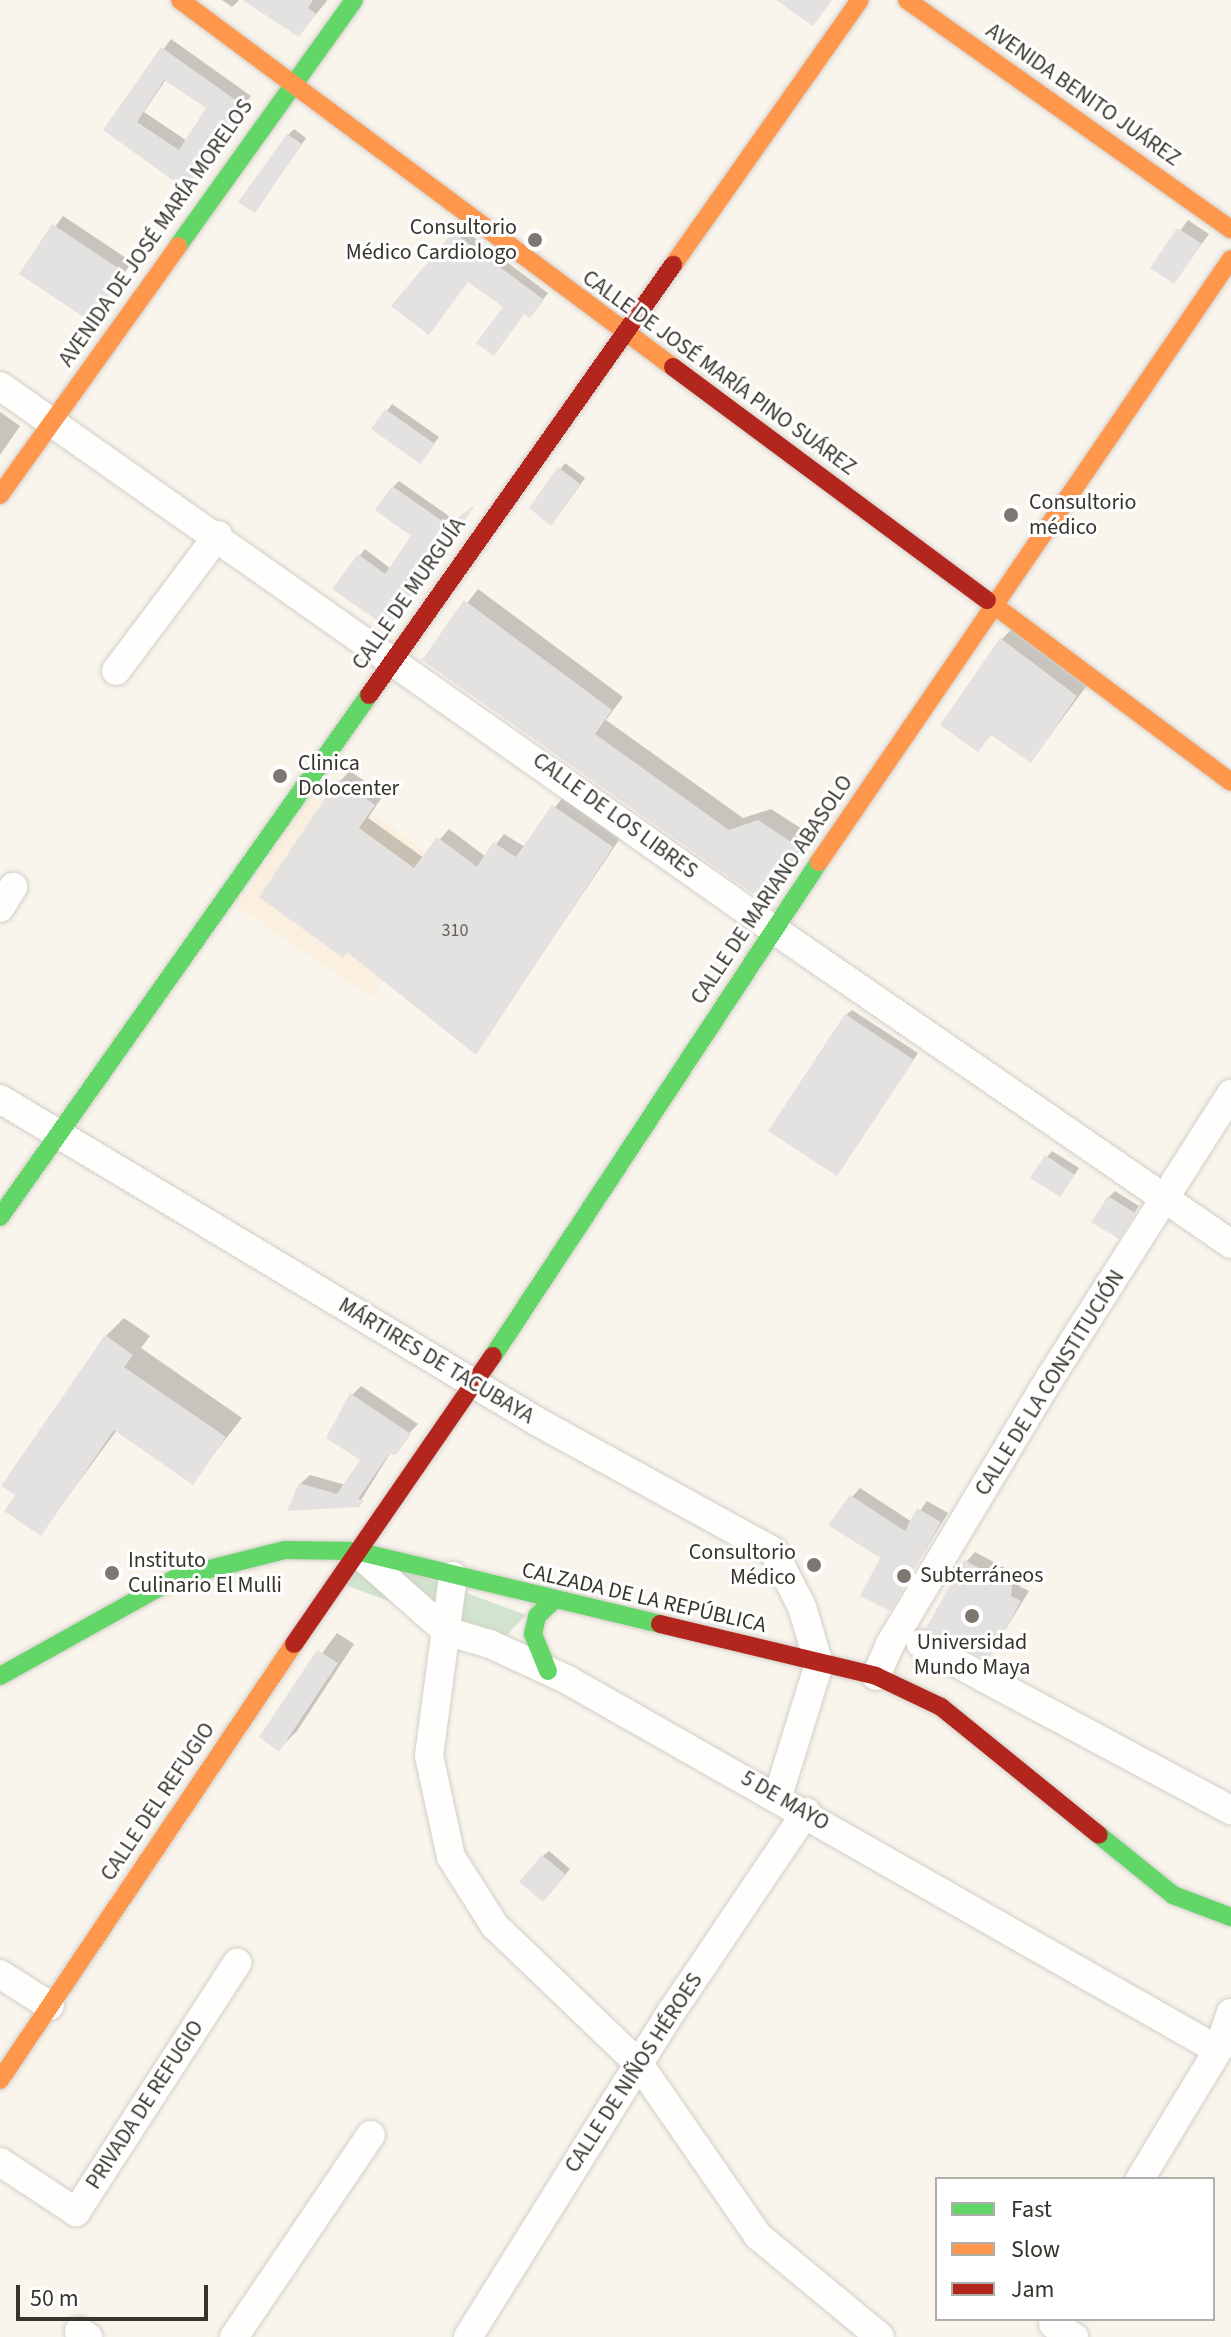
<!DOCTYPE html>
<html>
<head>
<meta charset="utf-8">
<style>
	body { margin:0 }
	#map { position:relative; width:1231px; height:2337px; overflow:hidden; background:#f9f5ed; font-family:"Source Sans 3",sans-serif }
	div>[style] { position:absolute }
	.built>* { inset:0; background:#fbf0df }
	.green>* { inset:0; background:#d2e4ce }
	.shadow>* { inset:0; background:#0003 }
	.building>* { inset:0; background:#e4e1e1 }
	.roads { filter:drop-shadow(0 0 2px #d2cec8) drop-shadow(0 0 2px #d2cec8) }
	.street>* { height:28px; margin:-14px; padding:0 14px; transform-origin:14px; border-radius:14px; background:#fefefc }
	.fast>* { height:18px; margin:-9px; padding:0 9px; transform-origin:9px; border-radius:9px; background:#63d668 }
	.slow>* { height:18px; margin:-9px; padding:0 9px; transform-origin:9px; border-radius:9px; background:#ff974d }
	.jam>* { height:18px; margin:-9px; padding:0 9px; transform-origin:9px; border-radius:9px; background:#b3261e }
	.dots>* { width:22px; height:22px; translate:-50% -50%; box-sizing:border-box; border:4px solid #fff; border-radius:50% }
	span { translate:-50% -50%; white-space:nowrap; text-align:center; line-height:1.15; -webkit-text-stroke:6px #fff; paint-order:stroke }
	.number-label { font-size:18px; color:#64605b }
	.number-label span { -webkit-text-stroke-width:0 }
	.street-label { font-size:22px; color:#38342d }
	.poi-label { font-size:22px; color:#38342d }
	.right { translate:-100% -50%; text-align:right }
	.left { translate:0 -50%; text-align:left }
	.legend { position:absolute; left:935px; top:2177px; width:280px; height:144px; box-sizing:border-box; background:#fff; border:2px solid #afaeab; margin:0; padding:10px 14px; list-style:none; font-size:24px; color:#38342d }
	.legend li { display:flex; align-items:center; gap:16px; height:40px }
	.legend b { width:40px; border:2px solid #afaeab }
	.scale { position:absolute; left:16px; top:2285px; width:192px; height:36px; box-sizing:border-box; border:4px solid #38342d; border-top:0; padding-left:10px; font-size:24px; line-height:28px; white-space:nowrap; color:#38342d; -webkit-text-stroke:6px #fff; paint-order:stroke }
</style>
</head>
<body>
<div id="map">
	<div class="built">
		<div style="clip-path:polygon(323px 780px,458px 873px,373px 998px,237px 906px)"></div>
	</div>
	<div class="green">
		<div style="clip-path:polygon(358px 1553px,526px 1615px,500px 1642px,345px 1585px)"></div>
	</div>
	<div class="shadow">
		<div style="clip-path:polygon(222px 0,239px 0,232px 7px)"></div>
		<div style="clip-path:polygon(246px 0,326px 0,327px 1px,299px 34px)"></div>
		<div style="clip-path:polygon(evenodd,171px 39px,251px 96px,185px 186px,105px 129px,171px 39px,166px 79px,209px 107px,187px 141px,144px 112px,166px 79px)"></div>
		<div style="clip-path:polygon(294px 129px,306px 138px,255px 211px,288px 135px)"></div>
		<div style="clip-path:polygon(63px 216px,132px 262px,91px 319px,22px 273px)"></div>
		<div style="clip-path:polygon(1188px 220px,1209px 234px,1174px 282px,1153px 268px)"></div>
		<div style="clip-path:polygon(460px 227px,548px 293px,535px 310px,506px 306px,454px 233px)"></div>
		<div style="clip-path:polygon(392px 404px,439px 437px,420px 462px,374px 429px)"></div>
		<div style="clip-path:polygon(0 412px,20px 426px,0 455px)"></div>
		<div style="clip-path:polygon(565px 463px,585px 478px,557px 517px,532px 508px)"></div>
		<div style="clip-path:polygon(399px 481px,456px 521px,394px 619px,335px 589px,365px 549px,391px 569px,414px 535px,393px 487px)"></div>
		<div style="clip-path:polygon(478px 589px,623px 697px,606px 720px,743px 818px,771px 809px,810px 834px,785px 874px,772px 887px,425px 659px)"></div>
		<div style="clip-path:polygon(1013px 628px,1088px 684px,1031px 761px,992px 734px,978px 750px,1001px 640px)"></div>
		<div style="clip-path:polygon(350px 771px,384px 794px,368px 818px,424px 858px,449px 829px,486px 857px,504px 834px,525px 847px,563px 797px,621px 837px,476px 1052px,348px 950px,340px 781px)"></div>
		<div style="clip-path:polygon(852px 1010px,918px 1053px,837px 1174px,846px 1015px)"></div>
		<div style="clip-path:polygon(1052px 1151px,1079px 1168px,1065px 1189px,1047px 1157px)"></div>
		<div style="clip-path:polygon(1115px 1191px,1139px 1206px,1124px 1230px,1109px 1197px)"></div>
		<div style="clip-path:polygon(124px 1318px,150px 1336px,141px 1348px,242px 1418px,192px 1482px,117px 1430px,40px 1534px,106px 1336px)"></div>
		<div style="clip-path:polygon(361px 1386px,418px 1424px,391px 1452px,358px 1505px,300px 1484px,310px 1475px,346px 1485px,363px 1459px,352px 1395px)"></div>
		<div style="clip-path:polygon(860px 1488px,912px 1522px,927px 1501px,948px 1513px,889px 1609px,882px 1558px,852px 1497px)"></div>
		<div style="clip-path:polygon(975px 1552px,1021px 1577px,1019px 1586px,1029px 1591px,988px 1658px,966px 1562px)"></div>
		<div style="clip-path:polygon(337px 1633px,354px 1644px,297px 1731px,279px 1749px,261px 1736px)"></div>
		<div style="clip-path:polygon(549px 1851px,570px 1869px,549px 1894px,543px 1856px)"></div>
	</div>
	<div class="building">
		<div style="clip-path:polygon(242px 0,313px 0,308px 8px,316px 14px,299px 37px)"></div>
		<div style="clip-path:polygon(776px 0,832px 0,813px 26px)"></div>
		<div style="clip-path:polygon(evenodd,161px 47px,244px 106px,185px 189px,103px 130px,161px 47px,164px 80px,206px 108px,179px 150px,137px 122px,164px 80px)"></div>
		<div style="clip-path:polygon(287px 134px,302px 144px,255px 213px,238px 202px)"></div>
		<div style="clip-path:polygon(52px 224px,124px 272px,91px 322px,19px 274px)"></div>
		<div style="clip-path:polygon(1177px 228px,1202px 244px,1174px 284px,1150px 268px)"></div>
		<div style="clip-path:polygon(453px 232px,544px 300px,530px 318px,524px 314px,494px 356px,476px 343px,503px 307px,468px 282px,429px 335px,391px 306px)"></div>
		<div style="clip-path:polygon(385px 409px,435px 444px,420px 464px,371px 429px)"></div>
		<div style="clip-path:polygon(558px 467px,580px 484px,551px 526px,529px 508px)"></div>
		<div style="clip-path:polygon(392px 486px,448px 525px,476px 504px,388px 628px,332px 589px,358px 554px,385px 574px,411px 536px,375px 510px)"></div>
		<div style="clip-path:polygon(464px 600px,612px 710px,595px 734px,729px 830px,758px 820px,799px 847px,773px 889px,752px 893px,422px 660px)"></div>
		<div style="clip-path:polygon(1000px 638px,1077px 696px,1031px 763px,991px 735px,978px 752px,940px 725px)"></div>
		<div style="clip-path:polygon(338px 779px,375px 805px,359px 828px,414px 868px,437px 837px,477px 867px,493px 842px,516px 857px,552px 805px,613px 847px,476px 1055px,347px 952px,343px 958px,259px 897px)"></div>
		<div style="clip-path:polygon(845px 1014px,914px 1060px,837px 1176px,768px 1131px)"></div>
		<div style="clip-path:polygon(1045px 1155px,1075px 1175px,1060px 1197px,1030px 1178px)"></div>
		<div style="clip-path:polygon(1108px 1196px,1135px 1213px,1119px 1239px,1091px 1222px)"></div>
		<div style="clip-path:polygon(105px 1335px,133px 1355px,124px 1367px,226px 1437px,193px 1485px,114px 1430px,41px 1536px,4px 1511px,15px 1495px,1px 1486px)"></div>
		<div style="clip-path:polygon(350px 1393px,411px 1434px,396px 1455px,389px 1454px,358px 1499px,364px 1501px,359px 1507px,287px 1511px,299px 1483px,337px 1494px,360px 1460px,326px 1438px)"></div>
		<div style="clip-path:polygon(850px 1495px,905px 1531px,917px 1508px,941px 1522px,890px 1611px,860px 1596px,880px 1558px,828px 1525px)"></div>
		<div style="clip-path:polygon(964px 1560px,1012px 1586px,1011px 1596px,1021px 1601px,988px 1661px,926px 1628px)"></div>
		<div style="clip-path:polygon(317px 1650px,338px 1663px,279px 1752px,259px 1737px)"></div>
		<div style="clip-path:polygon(542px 1855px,566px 1875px,543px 1902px,519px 1882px)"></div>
	</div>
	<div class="roads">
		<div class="street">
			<div style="left:0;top:386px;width:945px;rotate:35.09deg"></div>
			<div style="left:773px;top:929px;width:556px;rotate:34.52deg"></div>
			<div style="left:116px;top:671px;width:170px;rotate:-53.1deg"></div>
			<div style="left:0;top:908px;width:25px;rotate:-58deg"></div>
			<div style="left:0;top:1099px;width:628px;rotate:30.98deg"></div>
			<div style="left:538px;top:1422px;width:269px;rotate:28.8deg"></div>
			<div style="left:774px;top:1552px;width:62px;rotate:63deg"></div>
			<div style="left:802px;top:1607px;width:59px;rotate:73.4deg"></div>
			<div style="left:819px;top:1664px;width:138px;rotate:107.3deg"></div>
			<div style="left:359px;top:1554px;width:116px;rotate:41.5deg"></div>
			<div style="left:446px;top:1631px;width:46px;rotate:16.5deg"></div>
			<div style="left:490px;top:1644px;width:84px;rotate:24.7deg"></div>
			<div style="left:566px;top:1679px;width:750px;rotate:29.64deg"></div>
			<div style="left:453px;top:1576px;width:182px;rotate:97.6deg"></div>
			<div style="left:429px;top:1756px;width:103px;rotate:77.7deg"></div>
			<div style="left:451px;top:1857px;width:82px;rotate:57.5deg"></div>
			<div style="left:495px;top:1926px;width:199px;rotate:43.8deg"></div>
			<div style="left:639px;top:2064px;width:209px;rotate:55.3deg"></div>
			<div style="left:758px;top:2236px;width:158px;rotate:39.6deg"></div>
			<div style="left:921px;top:1644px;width:352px;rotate:28.2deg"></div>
			<div style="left:876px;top:1676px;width:35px;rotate:-66deg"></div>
			<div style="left:890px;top:1644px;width:310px;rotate:-59deg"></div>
			<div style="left:1050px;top:1378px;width:337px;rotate:-57.5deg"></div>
			<div style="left:0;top:1974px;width:59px;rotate:32.6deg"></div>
			<div style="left:0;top:2162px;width:91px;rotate:33.3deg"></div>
			<div style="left:76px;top:2212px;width:297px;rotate:-57.1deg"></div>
			<div style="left:1140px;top:2179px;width:151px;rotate:-58.8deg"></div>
			<div style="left:1218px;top:2050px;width:39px;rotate:-71deg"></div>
			<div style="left:1053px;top:2324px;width:25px;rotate:32deg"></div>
			<div style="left:79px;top:2331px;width:11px;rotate:34deg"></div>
			<div style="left:234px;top:2337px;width:244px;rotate:-55.9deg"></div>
			<div style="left:468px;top:2337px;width:385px;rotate:-58deg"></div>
			<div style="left:672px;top:2011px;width:240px;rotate:-56deg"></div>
		</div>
		<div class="fast">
			<div style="left:178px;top:246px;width:302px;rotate:-54.4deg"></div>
			<div style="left:0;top:1217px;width:639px;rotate:-54.74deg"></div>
			<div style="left:493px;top:1356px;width:592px;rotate:-56.58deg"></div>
			<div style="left:548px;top:1671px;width:40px;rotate:-112deg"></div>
			<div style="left:533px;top:1634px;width:18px;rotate:-77deg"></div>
			<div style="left:537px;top:1616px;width:22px;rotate:-43deg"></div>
			<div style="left:0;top:1676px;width:204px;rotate:-29.1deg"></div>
			<div style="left:178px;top:1577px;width:110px;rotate:-14.2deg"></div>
			<div style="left:285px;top:1550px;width:71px;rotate:0.8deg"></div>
			<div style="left:356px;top:1551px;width:313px;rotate:13.5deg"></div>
			<div style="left:1099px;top:1835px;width:95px;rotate:39deg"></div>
			<div style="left:1173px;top:1895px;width:62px;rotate:20.8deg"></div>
		</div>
		<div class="slow">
			<div style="left:180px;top:0;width:615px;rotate:36.66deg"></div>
			<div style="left:907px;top:0;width:397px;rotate:35.3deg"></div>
			<div style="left:673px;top:265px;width:324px;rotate:-54.8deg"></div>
			<div style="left:0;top:495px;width:306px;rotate:-54.4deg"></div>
			<div style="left:987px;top:600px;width:304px;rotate:36.7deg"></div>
			<div style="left:819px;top:862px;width:730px;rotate:-55.66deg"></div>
			<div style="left:0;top:2080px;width:526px;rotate:-56.01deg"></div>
		</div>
		<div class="jam">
			<div style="left:673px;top:367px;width:391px;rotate:36.6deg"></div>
			<div style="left:369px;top:695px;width:527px;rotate:-54.74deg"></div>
			<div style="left:660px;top:1624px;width:222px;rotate:13.5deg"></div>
			<div style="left:876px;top:1676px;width:72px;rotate:25.5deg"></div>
			<div style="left:941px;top:1707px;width:203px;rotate:39deg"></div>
			<div style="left:294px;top:1644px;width:350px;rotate:-55.4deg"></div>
		</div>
	</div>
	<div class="dots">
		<div style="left:535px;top:240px;background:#7c7870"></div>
		<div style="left:1011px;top:515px;background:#7c7870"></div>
		<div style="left:280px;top:776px;background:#7c7870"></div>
		<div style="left:814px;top:1565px;background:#7c7870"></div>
		<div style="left:112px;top:1573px;background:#7c7870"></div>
		<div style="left:904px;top:1576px;background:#7c7870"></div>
		<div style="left:972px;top:1616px;background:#7c7870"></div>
	</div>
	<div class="number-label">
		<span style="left:455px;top:931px">310</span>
	</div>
	<div class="street-label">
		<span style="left:1083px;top:95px;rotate:35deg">AVENIDA BENITO JUÁREZ</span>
		<span style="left:156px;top:233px;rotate:-55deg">AVENIDA DE JOSÉ MARÍA MORELOS</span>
		<span style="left:719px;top:373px;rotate:36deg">CALLE DE JOSÉ MARÍA PINO SUÁREZ</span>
		<span style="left:409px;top:594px;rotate:-55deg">CALLE DE MURGUÍA</span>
		<span style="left:615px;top:816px;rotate:36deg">CALLE DE LOS LIBRES</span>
		<span style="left:772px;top:890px;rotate:-56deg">CALLE DE MARIANO ABASOLO</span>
		<span style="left:436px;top:1361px;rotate:31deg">MÁRTIRES DE TACUBAYA</span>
		<span style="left:1050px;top:1383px;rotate:-58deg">CALLE DE LA CONSTITUCIÓN</span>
		<span style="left:644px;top:1598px;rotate:13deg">CALZADA DE LA REPÚBLICA</span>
		<span style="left:785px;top:1801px;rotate:30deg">5 DE MAYO</span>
		<span style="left:158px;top:1802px;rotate:-56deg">CALLE DEL REFUGIO</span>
		<span style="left:634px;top:2073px;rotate:-57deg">CALLE DE NIÑOS HÉROES</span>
		<span style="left:145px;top:2105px;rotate:-57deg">PRIVADA DE REFUGIO</span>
	</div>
	<div class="poi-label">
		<span class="right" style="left:517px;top:240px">Consultorio<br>Médico Cardiologo</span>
		<span class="left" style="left:1029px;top:515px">Consultorio<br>médico</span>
		<span class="left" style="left:298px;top:776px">Clinica<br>Dolocenter</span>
		<span class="right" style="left:796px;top:1565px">Consultorio<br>Médico</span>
		<span class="left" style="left:128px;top:1573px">Instituto<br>Culinario El Mulli</span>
		<span class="left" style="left:920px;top:1576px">Subterráneos</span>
		<span style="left:972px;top:1655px">Universidad<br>Mundo Maya</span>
	</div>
	<ul class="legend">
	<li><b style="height:10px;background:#63d668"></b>Fast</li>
	<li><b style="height:10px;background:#ff974d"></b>Slow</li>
	<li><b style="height:10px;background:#b3261e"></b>Jam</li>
	</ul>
	<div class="scale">50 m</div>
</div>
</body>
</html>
